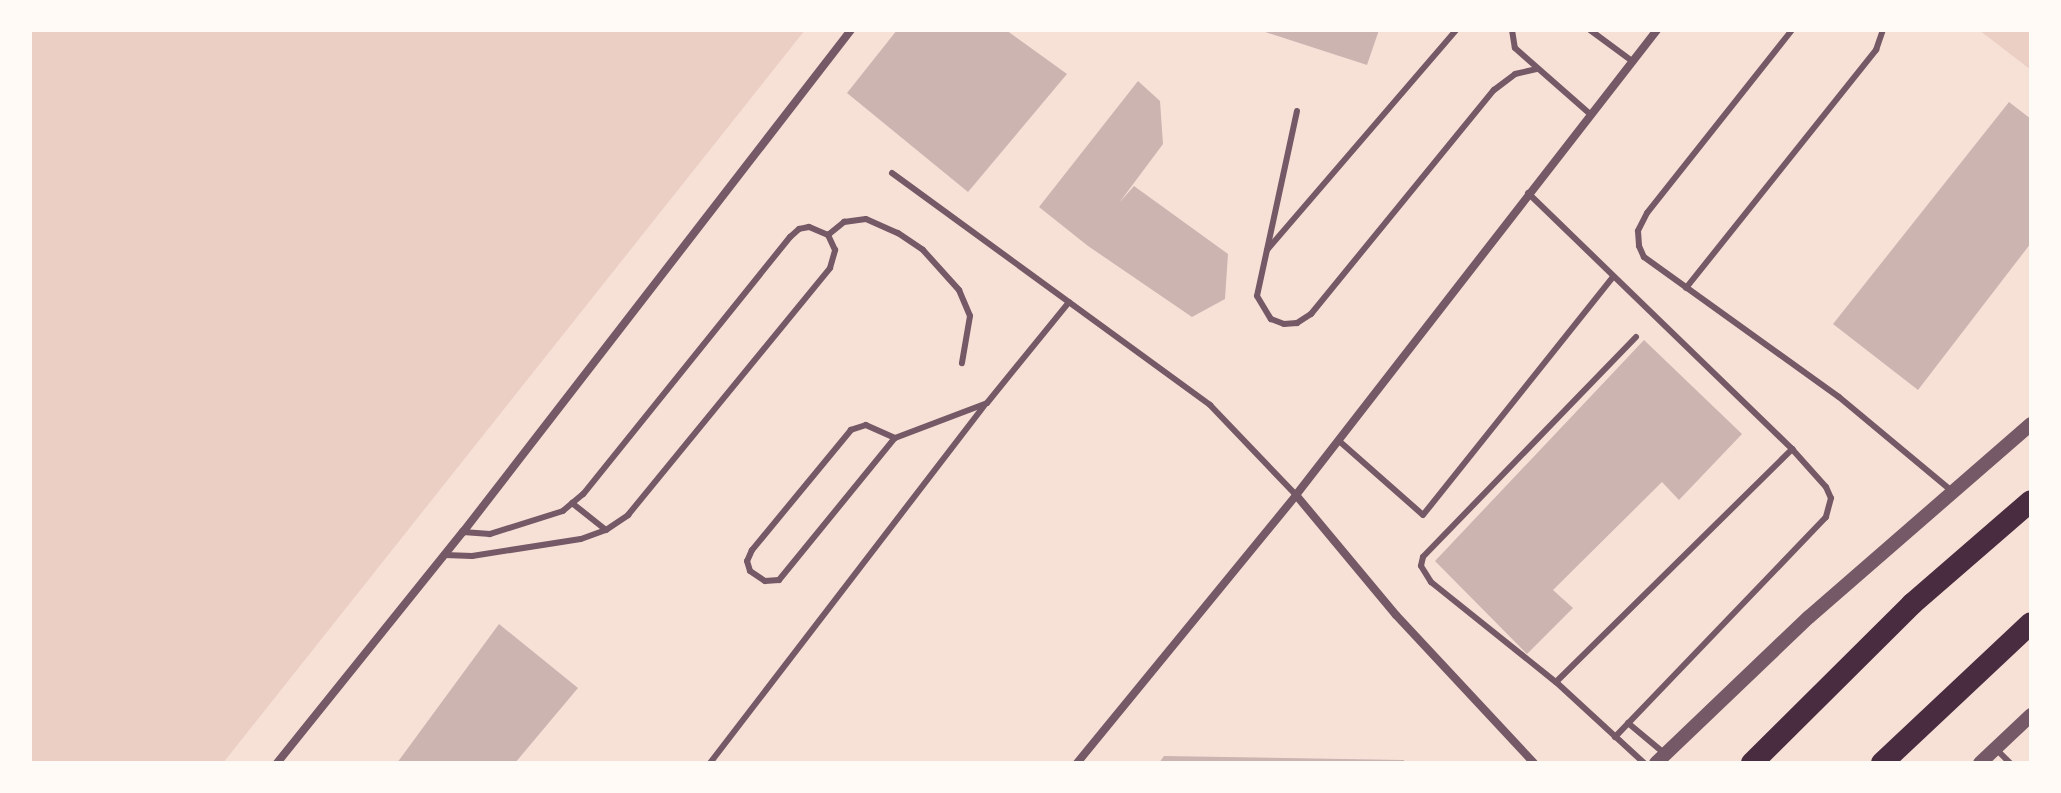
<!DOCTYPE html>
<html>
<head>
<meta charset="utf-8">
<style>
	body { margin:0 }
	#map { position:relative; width:2061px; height:793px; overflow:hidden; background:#f7e1d7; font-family:"Golos Text",sans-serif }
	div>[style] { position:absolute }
	.green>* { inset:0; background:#ebcfc5 }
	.building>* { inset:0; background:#ccb4b1 }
	.service>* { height:6px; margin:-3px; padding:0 3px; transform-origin:3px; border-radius:3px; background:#755966 }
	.minor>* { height:8px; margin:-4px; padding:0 4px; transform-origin:4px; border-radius:4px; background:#755966 }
	.tertiary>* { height:14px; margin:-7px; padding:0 7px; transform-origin:7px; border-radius:7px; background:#755966 }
	.trunk>* { height:22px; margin:-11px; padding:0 11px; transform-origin:11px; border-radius:11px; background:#4a2c40 }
	span { translate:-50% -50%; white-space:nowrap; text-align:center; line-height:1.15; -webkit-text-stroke:8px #fffaf5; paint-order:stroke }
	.frame { position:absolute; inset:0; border:32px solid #fffaf5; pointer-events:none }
</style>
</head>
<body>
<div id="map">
	<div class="green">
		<div style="clip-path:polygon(30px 30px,805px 30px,223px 763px,30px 763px)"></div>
		<div style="clip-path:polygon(1979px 30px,2031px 30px,2031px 70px)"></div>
	</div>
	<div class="building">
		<div style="clip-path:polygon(897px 30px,1006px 30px,1067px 74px,968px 192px,847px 93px)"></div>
		<div style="clip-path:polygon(1259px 30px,1379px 30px,1367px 65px)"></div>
		<div style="clip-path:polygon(1138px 81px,1160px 101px,1163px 144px,1119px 203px,1134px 186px,1228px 254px,1225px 299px,1192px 317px,1088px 246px,1039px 207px)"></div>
		<div style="clip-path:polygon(2009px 102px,2031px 119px,2031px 243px,1918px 390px,1833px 324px)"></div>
		<div style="clip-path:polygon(1644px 340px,1742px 434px,1679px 500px,1662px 482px,1553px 590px,1573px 608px,1527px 654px,1435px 561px)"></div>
		<div style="clip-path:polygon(499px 624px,578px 688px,515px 763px,397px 763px)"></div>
		<div style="clip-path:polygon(1164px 756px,1404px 760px,1404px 763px,1159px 763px)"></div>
	</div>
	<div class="service">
		<div style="left:1512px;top:30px;width:18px;rotate:81deg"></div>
		<div style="left:1515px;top:48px;width:98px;rotate:41.3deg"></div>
		<div style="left:1590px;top:30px;width:52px;rotate:36.4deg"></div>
		<div style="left:1792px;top:30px;width:233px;rotate:128.4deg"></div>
		<div style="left:1647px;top:213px;width:20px;rotate:117deg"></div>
		<div style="left:1638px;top:231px;width:15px;rotate:86deg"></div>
		<div style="left:1639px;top:246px;width:12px;rotate:66deg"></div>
		<div style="left:1644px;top:257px;width:240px;rotate:35.7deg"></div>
		<div style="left:1839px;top:397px;width:147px;rotate:39.8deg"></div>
		<div style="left:1297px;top:111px;width:189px;rotate:102.2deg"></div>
		<div style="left:1257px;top:296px;width:27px;rotate:59deg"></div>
		<div style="left:1271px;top:319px;width:14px;rotate:21deg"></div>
		<div style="left:1284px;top:324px;width:13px;rotate:-4deg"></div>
		<div style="left:1297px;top:323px;width:17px;rotate:-33deg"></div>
		<div style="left:1311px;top:314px;width:289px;rotate:-50.8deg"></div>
		<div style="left:1494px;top:90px;width:26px;rotate:-37deg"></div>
		<div style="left:1515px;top:74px;width:22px;rotate:-13deg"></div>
		<div style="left:892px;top:173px;width:394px;rotate:36.1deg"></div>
		<div style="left:1210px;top:405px;width:124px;rotate:46.3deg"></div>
		<div style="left:1528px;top:193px;width:368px;rotate:44.1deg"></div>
		<div style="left:1792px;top:449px;width:51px;rotate:48.2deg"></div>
		<div style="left:1826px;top:487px;width:12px;rotate:66deg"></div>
		<div style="left:1831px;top:498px;width:20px;rotate:105deg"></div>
		<div style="left:1826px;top:517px;width:305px;rotate:133.8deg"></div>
		<div style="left:828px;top:235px;width:21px;rotate:-39deg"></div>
		<div style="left:844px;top:222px;width:22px;rotate:-8deg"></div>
		<div style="left:866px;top:219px;width:35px;rotate:24deg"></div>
		<div style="left:898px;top:233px;width:30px;rotate:34deg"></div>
		<div style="left:923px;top:250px;width:54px;rotate:48deg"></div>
		<div style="left:959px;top:290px;width:28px;rotate:67deg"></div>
		<div style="left:970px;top:316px;width:48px;rotate:99.7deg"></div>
		<div style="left:1267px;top:250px;width:290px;rotate:-49.3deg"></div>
		<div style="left:1686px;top:288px;width:305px;rotate:-51.4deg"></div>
		<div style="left:1876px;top:50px;width:21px;rotate:-71deg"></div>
		<div style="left:1636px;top:337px;width:306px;rotate:134.1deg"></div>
		<div style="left:1423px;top:557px;width:9px;rotate:103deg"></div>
		<div style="left:1421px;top:566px;width:19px;rotate:58deg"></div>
		<div style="left:1431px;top:582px;width:160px;rotate:38.7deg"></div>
		<div style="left:1556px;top:682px;width:120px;rotate:42.6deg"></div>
		<div style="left:895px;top:438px;width:32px;rotate:-156deg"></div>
		<div style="left:866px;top:425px;width:16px;rotate:162deg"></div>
		<div style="left:851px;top:430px;width:156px;rotate:129.5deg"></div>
		<div style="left:752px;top:550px;width:12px;rotate:114deg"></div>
		<div style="left:747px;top:561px;width:10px;rotate:73deg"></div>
		<div style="left:750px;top:571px;width:18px;rotate:34deg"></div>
		<div style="left:765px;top:581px;width:14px;rotate:-4deg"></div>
		<div style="left:779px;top:580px;width:183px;rotate:-50.8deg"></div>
		<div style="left:895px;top:438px;width:98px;rotate:-20.8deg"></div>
		<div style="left:987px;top:403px;width:130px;rotate:-50.9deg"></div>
		<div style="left:1338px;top:440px;width:113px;rotate:41.4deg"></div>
		<div style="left:1423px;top:515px;width:303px;rotate:-51.4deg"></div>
		<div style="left:572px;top:503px;width:43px;rotate:38.5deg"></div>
		<div style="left:445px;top:555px;width:27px;rotate:2deg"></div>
		<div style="left:472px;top:556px;width:110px;rotate:-8.9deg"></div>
		<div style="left:581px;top:539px;width:27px;rotate:-20deg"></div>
		<div style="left:606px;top:530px;width:27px;rotate:-34deg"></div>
		<div style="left:628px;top:515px;width:319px;rotate:-50.7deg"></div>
		<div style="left:830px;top:268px;width:19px;rotate:-74deg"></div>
		<div style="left:835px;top:250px;width:17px;rotate:-115deg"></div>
		<div style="left:828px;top:235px;width:21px;rotate:-157deg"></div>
		<div style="left:809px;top:227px;width:10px;rotate:169deg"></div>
		<div style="left:799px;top:229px;width:12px;rotate:138deg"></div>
		<div style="left:790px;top:237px;width:330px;rotate:128.8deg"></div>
		<div style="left:583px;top:494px;width:26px;rotate:140deg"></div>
		<div style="left:563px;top:511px;width:77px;rotate:162.5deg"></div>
		<div style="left:490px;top:534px;width:27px;rotate:-176deg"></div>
		<div style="left:1556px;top:682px;width:332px;rotate:-44.6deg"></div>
		<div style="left:1628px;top:723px;width:47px;rotate:39.8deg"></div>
		<div style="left:1996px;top:749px;width:20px;rotate:45deg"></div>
		<div style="left:710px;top:763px;width:450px;rotate:-52.5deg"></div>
	</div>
	<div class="minor">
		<div style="left:1296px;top:495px;width:156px;rotate:50.2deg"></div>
		<div style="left:1396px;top:615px;width:202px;rotate:47deg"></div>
		<div style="left:277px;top:763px;width:297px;rotate:-51.2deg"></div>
		<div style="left:463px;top:532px;width:634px;rotate:-52.3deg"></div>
		<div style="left:1077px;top:763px;width:346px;rotate:-50.7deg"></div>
		<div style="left:1296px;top:495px;width:589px;rotate:-52.18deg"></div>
	</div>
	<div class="tertiary">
		<div style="left:1656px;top:763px;width:211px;rotate:-43.7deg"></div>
		<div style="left:1809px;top:617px;width:294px;rotate:-41deg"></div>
		<div style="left:1980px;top:763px;width:70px;rotate:-43.3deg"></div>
	</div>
	<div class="trunk">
		<div style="left:1752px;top:763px;width:226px;rotate:-44.8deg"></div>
		<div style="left:1912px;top:604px;width:157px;rotate:-40.9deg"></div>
		<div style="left:1882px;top:763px;width:204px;rotate:-43.2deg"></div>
	</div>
	<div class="frame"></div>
</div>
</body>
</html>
